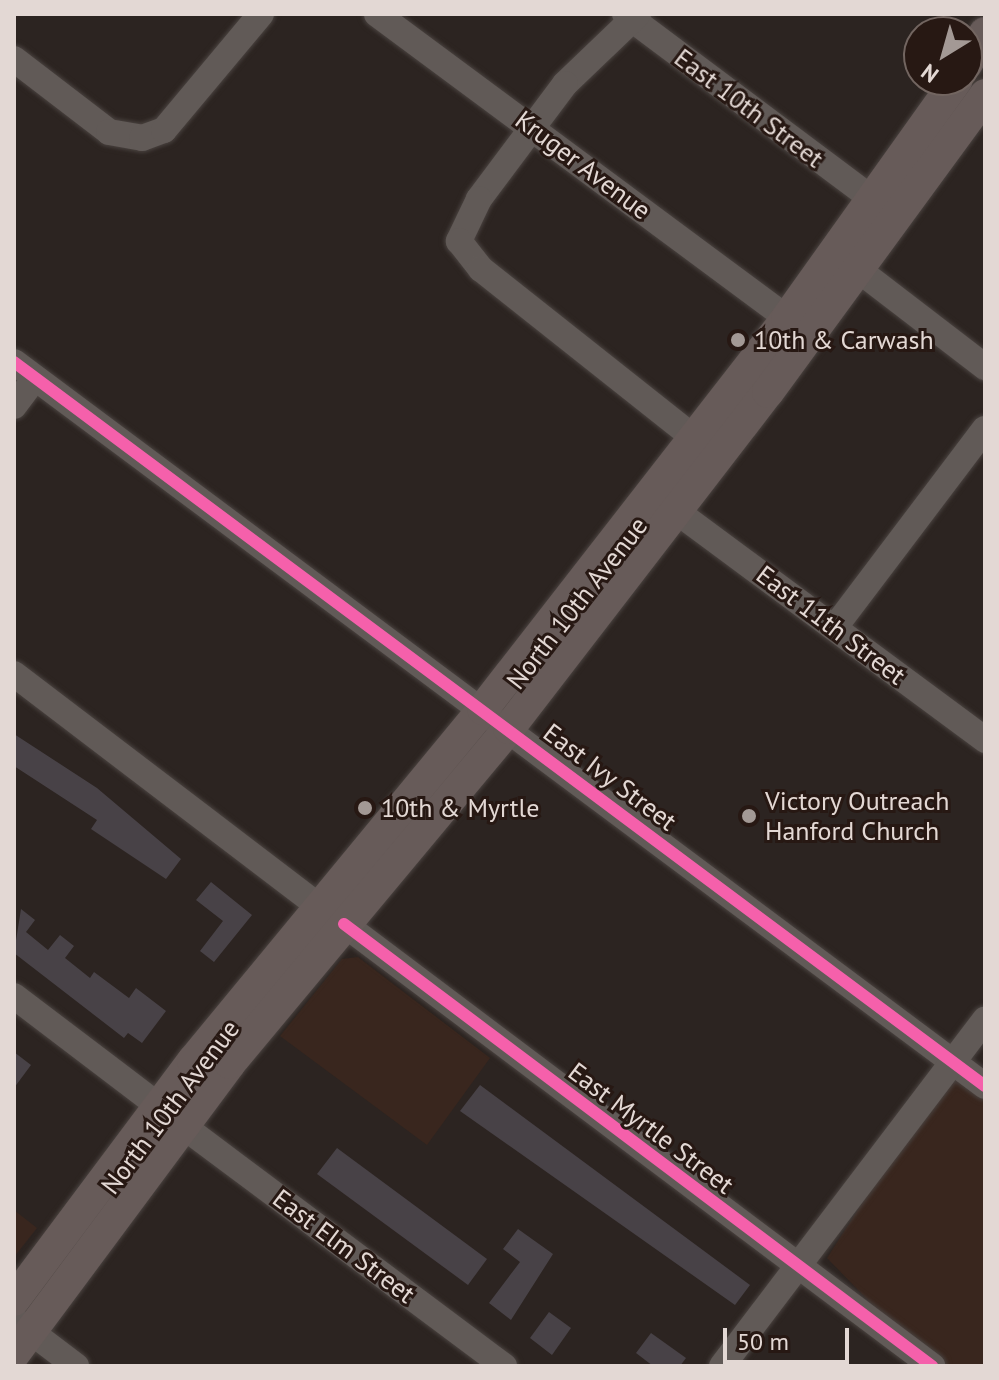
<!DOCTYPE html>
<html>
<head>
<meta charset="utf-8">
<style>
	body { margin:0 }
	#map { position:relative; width:999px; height:1380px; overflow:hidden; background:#2c2421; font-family:"PT Sans",sans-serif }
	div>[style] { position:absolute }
	.built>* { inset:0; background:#39261e }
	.building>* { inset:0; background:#484247 }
	.roads { filter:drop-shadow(0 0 2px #49423f) drop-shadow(0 0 2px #49423f) }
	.minor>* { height:26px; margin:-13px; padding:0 13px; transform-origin:13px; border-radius:13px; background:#615a57 }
	.major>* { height:32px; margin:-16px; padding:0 16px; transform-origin:16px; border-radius:16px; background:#675b59 }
	.cycleway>* { height:12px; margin:-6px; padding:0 6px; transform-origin:6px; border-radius:6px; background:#f560ab }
	.dots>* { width:22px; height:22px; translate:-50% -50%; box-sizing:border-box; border:4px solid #271813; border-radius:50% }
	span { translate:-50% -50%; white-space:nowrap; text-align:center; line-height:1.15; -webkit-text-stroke:6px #271813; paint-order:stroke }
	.street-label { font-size:26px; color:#e3d8d4 }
	.poi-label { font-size:26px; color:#e3d8d4 }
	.left { translate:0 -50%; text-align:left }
	.frame { position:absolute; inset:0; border:16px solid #e3d8d4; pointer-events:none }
	.north { position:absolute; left:903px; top:16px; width:80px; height:80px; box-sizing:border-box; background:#271813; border:2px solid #726560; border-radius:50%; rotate:217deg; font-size:22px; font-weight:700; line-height:32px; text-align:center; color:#e3d8d4 }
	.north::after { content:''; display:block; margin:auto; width:28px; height:36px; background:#a39995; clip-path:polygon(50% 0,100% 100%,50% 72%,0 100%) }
	.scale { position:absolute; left:723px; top:1328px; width:126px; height:36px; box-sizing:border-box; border:4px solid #e3d8d4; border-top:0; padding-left:10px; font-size:24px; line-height:28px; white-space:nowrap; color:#e3d8d4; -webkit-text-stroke:6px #271813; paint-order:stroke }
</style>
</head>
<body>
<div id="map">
	<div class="built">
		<div style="clip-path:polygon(358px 957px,490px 1058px,427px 1145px,280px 1036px,342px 959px)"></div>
		<div style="clip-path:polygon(953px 1062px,985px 1086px,985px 1366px,932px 1366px,827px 1258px)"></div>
		<div style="clip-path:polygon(14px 1210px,37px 1228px,14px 1257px)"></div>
	</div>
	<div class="building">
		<div style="clip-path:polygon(14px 734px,97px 788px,181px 859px,166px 879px,91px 829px,97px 820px,14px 766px)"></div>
		<div style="clip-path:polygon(211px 882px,252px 915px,214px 962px,200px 951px,223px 921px,196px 900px)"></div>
		<div style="clip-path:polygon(21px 909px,35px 920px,26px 932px,48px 950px,60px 935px,74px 946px,65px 958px,90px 978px,94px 972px,129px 998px,136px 988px,166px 1011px,142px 1043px,128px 1033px,124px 1038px,14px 953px)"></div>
		<div style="clip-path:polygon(14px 1052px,31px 1065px,14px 1088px)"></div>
		<div style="clip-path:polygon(480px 1085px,750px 1285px,735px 1305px,460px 1111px)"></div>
		<div style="clip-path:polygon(337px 1148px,487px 1259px,468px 1285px,317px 1174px)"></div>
		<div style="clip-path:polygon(518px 1229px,553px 1254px,511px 1320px,489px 1303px,520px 1262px,503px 1249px)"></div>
		<div style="clip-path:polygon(549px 1312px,571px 1328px,552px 1355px,530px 1338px)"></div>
		<div style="clip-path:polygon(651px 1333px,686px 1358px,680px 1366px,653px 1366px,636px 1353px)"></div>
	</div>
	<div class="roads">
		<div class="minor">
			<div style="left:377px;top:14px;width:510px;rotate:36.56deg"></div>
			<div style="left:625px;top:14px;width:312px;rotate:36.8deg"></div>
			<div style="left:638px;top:14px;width:101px;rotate:136.2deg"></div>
			<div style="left:565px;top:84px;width:144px;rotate:126.8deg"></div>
			<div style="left:479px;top:199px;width:47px;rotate:115.5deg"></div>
			<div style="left:459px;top:241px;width:36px;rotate:52deg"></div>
			<div style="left:481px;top:269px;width:270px;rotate:38.4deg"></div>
			<div style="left:14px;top:59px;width:120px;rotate:37.5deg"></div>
			<div style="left:109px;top:132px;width:34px;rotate:10deg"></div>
			<div style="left:142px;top:138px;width:23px;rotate:-20deg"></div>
			<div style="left:164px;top:130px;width:151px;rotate:-50.1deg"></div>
			<div style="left:860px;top:271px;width:158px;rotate:37.5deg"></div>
			<div style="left:14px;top:362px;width:1211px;rotate:36.71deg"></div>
			<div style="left:14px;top:406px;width:35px;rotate:-53deg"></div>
			<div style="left:676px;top:511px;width:385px;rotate:36.5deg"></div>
			<div style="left:835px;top:627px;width:248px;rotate:-52.9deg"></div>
			<div style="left:14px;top:674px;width:382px;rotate:37.3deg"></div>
			<div style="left:344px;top:924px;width:736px;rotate:36.93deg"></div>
			<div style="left:14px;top:996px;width:182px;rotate:37.2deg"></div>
			<div style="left:183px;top:1126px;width:401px;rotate:36.8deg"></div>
			<div style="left:14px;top:1319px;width:78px;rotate:37.2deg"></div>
			<div style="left:722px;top:1366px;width:435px;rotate:-52.8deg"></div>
		</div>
		<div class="major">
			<div style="left:967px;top:63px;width:35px;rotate:-59deg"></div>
			<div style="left:14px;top:1300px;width:299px;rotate:-53.2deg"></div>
			<div style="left:193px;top:1061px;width:456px;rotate:-50.5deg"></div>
			<div style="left:483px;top:709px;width:495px;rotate:-52.1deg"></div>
			<div style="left:787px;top:318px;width:292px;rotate:-54.5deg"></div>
			<div style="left:14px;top:1354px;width:362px;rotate:-53.4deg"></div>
			<div style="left:230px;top:1063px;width:436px;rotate:-50.2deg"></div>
			<div style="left:509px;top:728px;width:424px;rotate:-52.4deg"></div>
			<div style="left:768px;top:392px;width:368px;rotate:-53.8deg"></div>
		</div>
	</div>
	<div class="cycleway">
		<div style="left:14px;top:362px;width:1211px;rotate:36.71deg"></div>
		<div style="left:344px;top:924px;width:736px;rotate:36.93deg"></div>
	</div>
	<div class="dots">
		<div style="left:738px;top:340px;background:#a39995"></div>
		<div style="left:365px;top:808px;background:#a39995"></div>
		<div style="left:749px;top:816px;background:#a39995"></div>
	</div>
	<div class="street-label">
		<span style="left:749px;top:108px;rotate:37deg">East 10th Street</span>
		<span style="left:583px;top:165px;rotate:37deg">Kruger Avenue</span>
		<span style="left:577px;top:603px;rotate:-52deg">North 10th Avenue</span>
		<span style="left:831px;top:625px;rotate:37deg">East 11th Street</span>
		<span style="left:610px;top:777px;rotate:37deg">East Ivy Street</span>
		<span style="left:170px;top:1107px;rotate:-53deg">North 10th Avenue</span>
		<span style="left:651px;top:1128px;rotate:37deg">East Myrtle Street</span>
		<span style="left:344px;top:1246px;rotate:37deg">East Elm Street</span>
	</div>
	<div class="poi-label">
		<span class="left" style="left:754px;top:340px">10th &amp; Carwash</span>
		<span class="left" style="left:765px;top:816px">Victory Outreach<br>Hanford Church</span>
		<span class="left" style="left:381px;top:808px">10th &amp; Myrtle</span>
	</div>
	<div class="frame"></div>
	<div class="north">N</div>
	<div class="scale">50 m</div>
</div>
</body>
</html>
